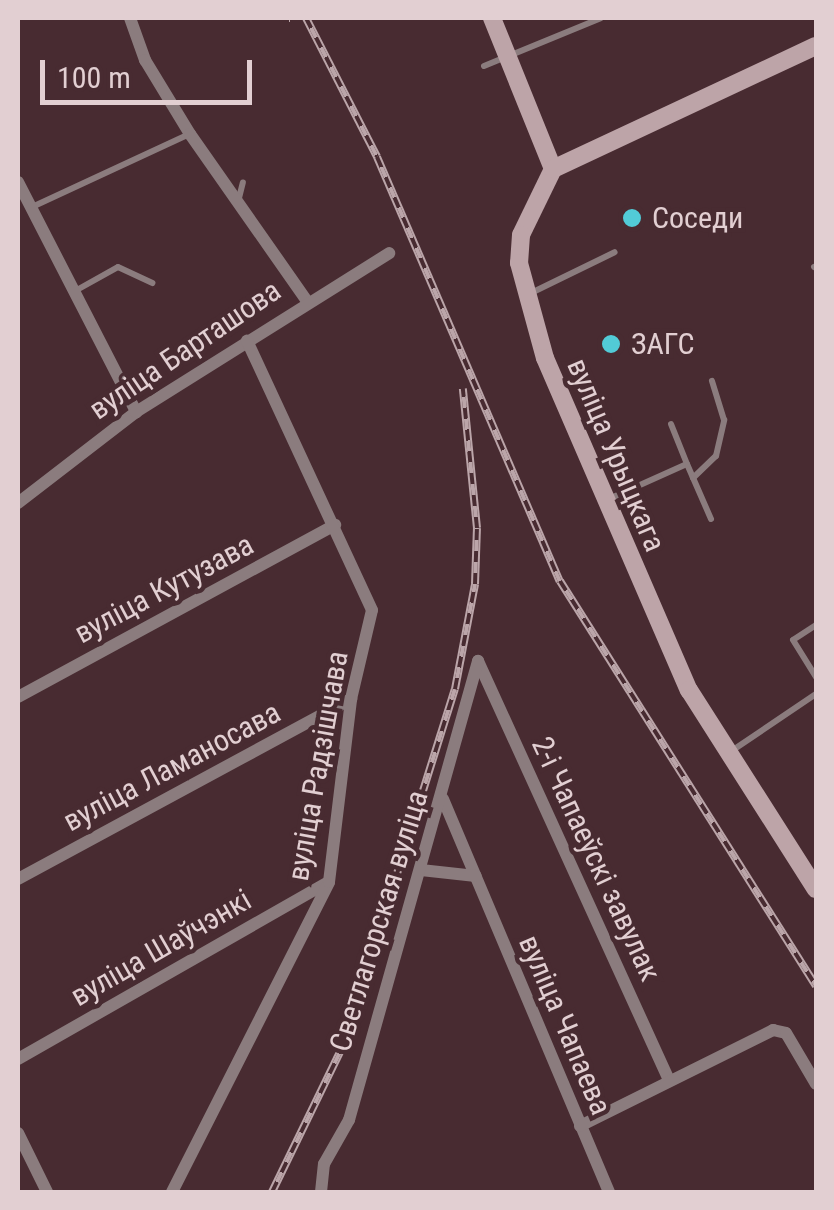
<!DOCTYPE html>
<html>
<head>
<meta charset="utf-8">
<style>
	body { margin:0 }
	#map { position:relative; width:834px; height:1210px; overflow:hidden; background:#482b31; font-family:"Roboto Condensed",sans-serif }
	div>[style] { position:absolute }
	.lane>* { height:6px; margin:-3px; padding:0 3px; transform-origin:3px; border-radius:3px; background:#8b7c7e }
	.street>* { height:12px; margin:-6px; padding:0 6px; transform-origin:6px; border-radius:6px; background:#8b7c7e }
	.secondary>* { height:18px; margin:-9px; padding:0 9px; transform-origin:9px; border-radius:9px; background:#bda4a8 }
	.rail>* { height:8px; margin-top:-4px; transform-origin:0; background:repeating-linear-gradient(90deg,#482b31 0 11px,#bba5a9 0 22px); box-sizing:border-box; border-block:2px solid #bba5a9 }
	.dots>* { width:28px; height:28px; translate:-50% -50%; box-sizing:border-box; border:5px solid #482b31; border-radius:50% }
	span { translate:-50% -50%; white-space:nowrap; text-align:center; line-height:1.15; -webkit-text-stroke:9px #482b31; paint-order:stroke }
	.poi-label { font-size:30px; color:#e2cfd2 }
	.left { translate:0 -50%; text-align:left }
	.street-label { font-size:30px; color:#e2cfd2 }
	.frame { position:absolute; inset:0; border:20px solid #e2cfd2; pointer-events:none }
	.scale { position:absolute; left:40px; top:60px; width:212px; height:45px; box-sizing:border-box; border:5px solid #e2cfd2; border-top:0; padding-left:12px; font-size:30px; line-height:35px; white-space:nowrap; color:#e2cfd2; -webkit-text-stroke:8px #482b31; paint-order:stroke }
</style>
</head>
<body>
<div id="map">
	<div class="lane">
		<div style="left:484px;top:66px;width:126px;rotate:-22.3deg"></div>
		<div style="left:239px;top:198px;width:16px;rotate:-76deg"></div>
		<div style="left:32px;top:207px;width:173px;rotate:-24.9deg"></div>
		<div style="left:814px;top:267px;width:2px;rotate:-27deg"></div>
		<div style="left:75px;top:291px;width:49px;rotate:-29.2deg"></div>
		<div style="left:118px;top:267px;width:38px;rotate:25deg"></div>
		<div style="left:531px;top:293px;width:93px;rotate:-26deg"></div>
		<div style="left:687px;top:464px;width:60px;rotate:66.4deg"></div>
		<div style="left:693px;top:478px;width:32px;rotate:-44deg"></div>
		<div style="left:716px;top:456px;width:37px;rotate:-77deg"></div>
		<div style="left:724px;top:420px;width:41px;rotate:-107.1deg"></div>
		<div style="left:611px;top:498px;width:83px;rotate:-24.1deg"></div>
		<div style="left:687px;top:464px;width:43px;rotate:-111.8deg"></div>
		<div style="left:816px;top:625px;width:27px;rotate:147deg"></div>
		<div style="left:793px;top:640px;width:44px;rotate:58.1deg"></div>
		<div style="left:730px;top:752px;width:104px;rotate:-34deg"></div>
	</div>
	<div class="street">
		<div style="left:130px;top:18px;width:45px;rotate:70.3deg"></div>
		<div style="left:145px;top:60px;width:87px;rotate:58.7deg"></div>
		<div style="left:190px;top:134px;width:204px;rotate:55deg"></div>
		<div style="left:18px;top:182px;width:259px;rotate:62.8deg"></div>
		<div style="left:18px;top:503px;width:149px;rotate:-37.6deg"></div>
		<div style="left:136px;top:412px;width:299px;rotate:-32.1deg"></div>
		<div style="left:478px;top:661px;width:458px;rotate:65.5deg"></div>
		<div style="left:18px;top:697px;width:361px;rotate:-28.5deg"></div>
		<div style="left:443px;top:799px;width:427px;rotate:67.1deg"></div>
		<div style="left:421px;top:870px;width:55px;rotate:6.2deg"></div>
		<div style="left:18px;top:879px;width:379px;rotate:-28.4deg"></div>
		<div style="left:18px;top:1059px;width:357px;rotate:-29.7deg"></div>
		<div style="left:580px;top:1126px;width:216px;rotate:-26.4deg"></div>
		<div style="left:773px;top:1030px;width:13px;rotate:13deg"></div>
		<div style="left:786px;top:1033px;width:59px;rotate:59.5deg"></div>
		<div style="left:18px;top:1133px;width:66px;rotate:63.8deg"></div>
		<div style="left:172px;top:1192px;width:347px;rotate:-63.1deg"></div>
		<div style="left:329px;top:882px;width:184px;rotate:-83.1deg"></div>
		<div style="left:351px;top:699px;width:91px;rotate:-76.7deg"></div>
		<div style="left:372px;top:610px;width:297px;rotate:-114.9deg"></div>
		<div style="left:321px;top:1192px;width:28px;rotate:-84deg"></div>
		<div style="left:324px;top:1164px;width:51px;rotate:-60.4deg"></div>
		<div style="left:349px;top:1120px;width:477px;rotate:-74.3deg"></div>
	</div>
	<div class="secondary">
		<div style="left:492px;top:18px;width:163px;rotate:68deg"></div>
		<div style="left:553px;top:169px;width:73px;rotate:115.9deg"></div>
		<div style="left:521px;top:235px;width:28px;rotate:94deg"></div>
		<div style="left:519px;top:263px;width:98px;rotate:74.7deg"></div>
		<div style="left:545px;top:358px;width:362px;rotate:66.6deg"></div>
		<div style="left:689px;top:690px;width:236px;rotate:57.5deg"></div>
		<div style="left:553px;top:169px;width:290px;rotate:-25.1deg"></div>
	</div>
	<div class="rail">
		<div style="left:289px;top:18px;width:1px"></div>
		<div style="left:306px;top:18px;width:156px;rotate:62.9deg"></div>
		<div style="left:377px;top:157px;width:462px;rotate:66.7deg"></div>
		<div style="left:560px;top:581px;width:479px;rotate:57.7deg"></div>
		<div style="left:272px;top:1192px;width:162px;rotate:-64.1deg"></div>
		<div style="left:343px;top:1046px;width:374px;rotate:-72.6deg"></div>
		<div style="left:455px;top:689px;width:107px;rotate:-79.2deg"></div>
		<div style="left:475px;top:584px;width:56px;rotate:-88deg"></div>
		<div style="left:477px;top:528px;width:140px;rotate:-95.8deg"></div>
	</div>
	<div class="dots">
		<div style="left:632px;top:218px;background:#52cbd7"></div>
		<div style="left:611px;top:344px;background:#52cbd7"></div>
	</div>
	<div class="poi-label">
		<span class="left" style="left:652px;top:218px">Соседи</span>
		<span class="left" style="left:631px;top:344px">ЗАГС</span>
	</div>
	<div class="street-label">
		<span style="left:185px;top:350px;rotate:-34deg">вуліца Барташова</span>
		<span style="left:616px;top:455px;rotate:67deg">вуліца Урыцкага</span>
		<span style="left:164px;top:589px;rotate:-28deg">вуліца Кутузава</span>
		<span style="left:318px;top:766px;rotate:-80deg">вуліца Радзішчава</span>
		<span style="left:172px;top:767px;rotate:-28deg">вуліца Ламаносава</span>
		<span style="left:596px;top:859px;rotate:65deg">2-і Чапаеўскі завулак</span>
		<span style="left:379px;top:921px;rotate:-73deg">Светлагорская вуліца</span>
		<span style="left:161px;top:948px;rotate:-30deg">вуліца Шаўчэнкі</span>
		<span style="left:565px;top:1025px;rotate:67deg">вуліца Чапаева</span>
	</div>
	<div class="frame"></div>
	<div class="scale">100 m</div>
</div>
</body>
</html>
